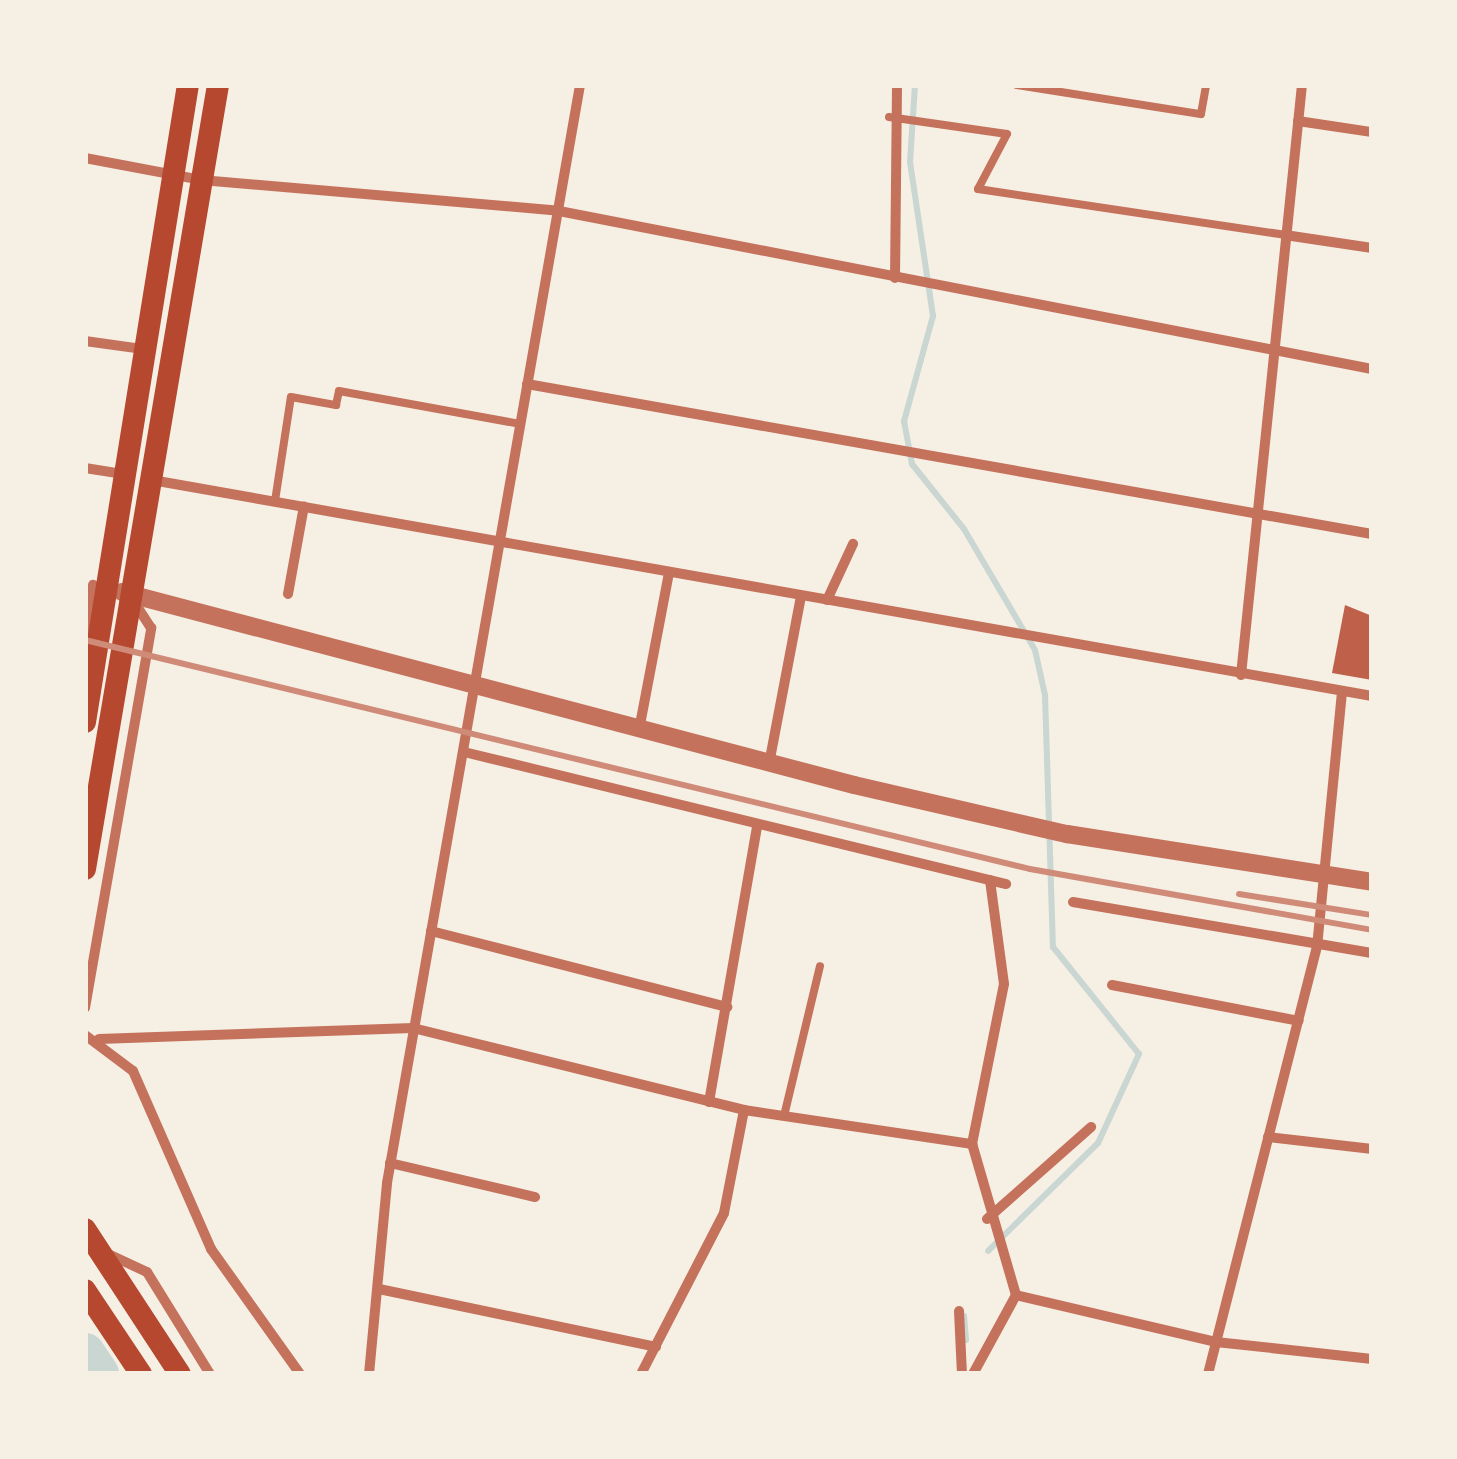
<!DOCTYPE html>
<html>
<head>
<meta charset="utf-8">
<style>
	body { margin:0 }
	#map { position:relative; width:1457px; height:1459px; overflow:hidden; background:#f6efe4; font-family:Lato,sans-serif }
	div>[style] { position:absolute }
	.stream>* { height:6px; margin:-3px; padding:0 3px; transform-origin:3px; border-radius:3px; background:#c9d6d2 }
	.river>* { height:40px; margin:-20px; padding:0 20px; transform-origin:20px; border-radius:20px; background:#c9d6d2 }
	.building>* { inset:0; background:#bf614a }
	.service>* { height:8px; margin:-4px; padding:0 4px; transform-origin:4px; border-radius:4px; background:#c5725c }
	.minor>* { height:10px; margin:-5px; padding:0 5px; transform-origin:5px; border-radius:5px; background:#c5725c }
	.tertiary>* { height:18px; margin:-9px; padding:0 9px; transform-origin:9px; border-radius:9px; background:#c5725c }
	.primary>* { height:22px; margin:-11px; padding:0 11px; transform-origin:11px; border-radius:11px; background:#b5482f }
	.rail>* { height:6px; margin:-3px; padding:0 3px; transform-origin:3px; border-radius:3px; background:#cf8b77 }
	span { translate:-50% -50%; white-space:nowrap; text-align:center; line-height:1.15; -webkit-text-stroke:8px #f6efe4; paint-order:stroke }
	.frame { position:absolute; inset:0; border:88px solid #f6efe4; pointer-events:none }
</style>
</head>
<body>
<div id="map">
	<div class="stream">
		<div style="left:915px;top:85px;width:77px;rotate:93.7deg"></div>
		<div style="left:910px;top:162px;width:156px;rotate:81.5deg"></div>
		<div style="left:933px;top:316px;width:109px;rotate:105.4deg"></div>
		<div style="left:904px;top:421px;width:44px;rotate:79.5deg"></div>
		<div style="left:912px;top:464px;width:83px;rotate:51.3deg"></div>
		<div style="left:964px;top:529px;width:140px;rotate:59.6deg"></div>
		<div style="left:1035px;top:650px;width:46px;rotate:77.5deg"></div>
		<div style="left:1045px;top:695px;width:252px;rotate:88.2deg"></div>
		<div style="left:1053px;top:947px;width:137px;rotate:51.2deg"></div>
		<div style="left:1139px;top:1054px;width:98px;rotate:114.7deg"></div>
		<div style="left:1098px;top:1143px;width:154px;rotate:135.5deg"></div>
		<div style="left:964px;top:1316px;width:24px;rotate:85deg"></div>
	</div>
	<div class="river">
		<div style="left:85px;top:1353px;width:25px;rotate:56deg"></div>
	</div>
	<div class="building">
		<div style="clip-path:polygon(1345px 605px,1372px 616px,1372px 680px,1332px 673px)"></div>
	</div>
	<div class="service">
		<div style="left:1017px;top:85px;width:186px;rotate:9deg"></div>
		<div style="left:1201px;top:114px;width:29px;rotate:-80deg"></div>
		<div style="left:889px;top:117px;width:119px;rotate:8.2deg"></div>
		<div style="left:1007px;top:134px;width:62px;rotate:117.8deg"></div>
		<div style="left:978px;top:189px;width:310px;rotate:8.5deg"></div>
		<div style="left:275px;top:501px;width:105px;rotate:-81.3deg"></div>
		<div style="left:291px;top:397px;width:46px;rotate:10.1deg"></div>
		<div style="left:336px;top:405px;width:14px;rotate:-78deg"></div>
		<div style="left:339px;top:391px;width:184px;rotate:10.3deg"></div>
		<div style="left:784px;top:1116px;width:154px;rotate:-76.5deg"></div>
	</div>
	<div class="minor">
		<div style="left:1298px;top:121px;width:75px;rotate:8.5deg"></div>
		<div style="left:85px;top:158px;width:118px;rotate:10.7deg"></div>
		<div style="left:201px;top:180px;width:359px;rotate:4.9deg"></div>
		<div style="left:559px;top:211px;width:828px;rotate:11deg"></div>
		<div style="left:1285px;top:235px;width:88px;rotate:8.5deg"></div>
		<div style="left:895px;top:278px;width:193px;rotate:-89.4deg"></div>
		<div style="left:85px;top:341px;width:59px;rotate:7.9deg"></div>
		<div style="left:527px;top:384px;width:858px;rotate:10.07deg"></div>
		<div style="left:85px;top:468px;width:36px;rotate:9deg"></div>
		<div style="left:152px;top:480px;width:1239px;rotate:10.04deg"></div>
		<div style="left:288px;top:594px;width:89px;rotate:-79.7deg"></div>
		<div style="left:827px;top:600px;width:62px;rotate:-65.1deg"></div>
		<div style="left:85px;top:634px;width:50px;rotate:-80.7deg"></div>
		<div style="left:1241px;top:675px;width:593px;rotate:-84.1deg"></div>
		<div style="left:639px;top:730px;width:161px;rotate:-79.2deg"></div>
		<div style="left:464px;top:752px;width:558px;rotate:13.69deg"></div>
		<div style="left:769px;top:764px;width:171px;rotate:-79.2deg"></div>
		<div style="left:1073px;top:902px;width:303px;rotate:9.7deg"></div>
		<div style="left:431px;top:931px;width:306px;rotate:14.4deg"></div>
		<div style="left:1112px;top:985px;width:190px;rotate:10.9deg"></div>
		<div style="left:85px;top:1008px;width:386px;rotate:-80.1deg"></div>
		<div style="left:151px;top:628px;width:30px;rotate:-123deg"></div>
		<div style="left:85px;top:1035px;width:60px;rotate:36.9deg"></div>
		<div style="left:133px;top:1071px;width:194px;rotate:66.3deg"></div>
		<div style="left:211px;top:1249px;width:153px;rotate:54.5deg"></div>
		<div style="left:99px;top:1039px;width:314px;rotate:-2deg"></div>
		<div style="left:413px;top:1028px;width:341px;rotate:13.9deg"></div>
		<div style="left:744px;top:1110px;width:231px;rotate:8.5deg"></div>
		<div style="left:709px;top:1102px;width:280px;rotate:-80.1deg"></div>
		<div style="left:1268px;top:1137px;width:105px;rotate:6.6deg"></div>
		<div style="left:390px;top:1163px;width:149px;rotate:13.2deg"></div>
		<div style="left:987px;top:1219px;width:139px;rotate:-41.5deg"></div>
		<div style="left:106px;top:1253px;width:45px;rotate:24.9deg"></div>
		<div style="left:147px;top:1272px;width:120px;rotate:58.3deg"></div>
		<div style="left:379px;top:1289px;width:283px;rotate:11.8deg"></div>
		<div style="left:1016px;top:1295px;width:205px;rotate:13.2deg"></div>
		<div style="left:1216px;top:1342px;width:157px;rotate:6.2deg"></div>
		<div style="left:959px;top:1311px;width:63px;rotate:87.3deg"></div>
		<div style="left:369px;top:1374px;width:192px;rotate:-84.6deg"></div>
		<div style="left:387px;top:1183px;width:1115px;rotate:-80.03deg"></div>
		<div style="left:641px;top:1374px;width:181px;rotate:-62.7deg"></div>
		<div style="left:724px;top:1213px;width:105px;rotate:-79deg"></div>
		<div style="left:973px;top:1374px;width:90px;rotate:-61.4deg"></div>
		<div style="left:1016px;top:1295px;width:157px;rotate:-106.2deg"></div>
		<div style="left:972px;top:1144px;width:163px;rotate:-78.7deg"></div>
		<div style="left:1004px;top:984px;width:105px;rotate:-97.7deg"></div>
		<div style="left:1208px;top:1374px;width:441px;rotate:-75.7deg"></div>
		<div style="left:1317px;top:947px;width:257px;rotate:-84.4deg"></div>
	</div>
	<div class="tertiary">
		<div style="left:122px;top:592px;width:757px;rotate:14.77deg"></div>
		<div style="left:854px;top:785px;width:219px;rotate:13deg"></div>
		<div style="left:1067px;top:834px;width:309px;rotate:8.9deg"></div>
	</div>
	<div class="primary">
		<div style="left:85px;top:722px;width:645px;rotate:-80.82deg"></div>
		<div style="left:85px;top:869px;width:795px;rotate:-80.37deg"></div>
		<div style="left:85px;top:1229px;width:173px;rotate:56.8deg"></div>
		<div style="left:85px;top:1290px;width:101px;rotate:56.3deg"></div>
	</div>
	<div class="rail">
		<div style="left:85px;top:640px;width:972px;rotate:13.62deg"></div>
		<div style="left:1030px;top:869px;width:347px;rotate:10.1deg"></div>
		<div style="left:1239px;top:894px;width:135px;rotate:9deg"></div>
	</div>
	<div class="frame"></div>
</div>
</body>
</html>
